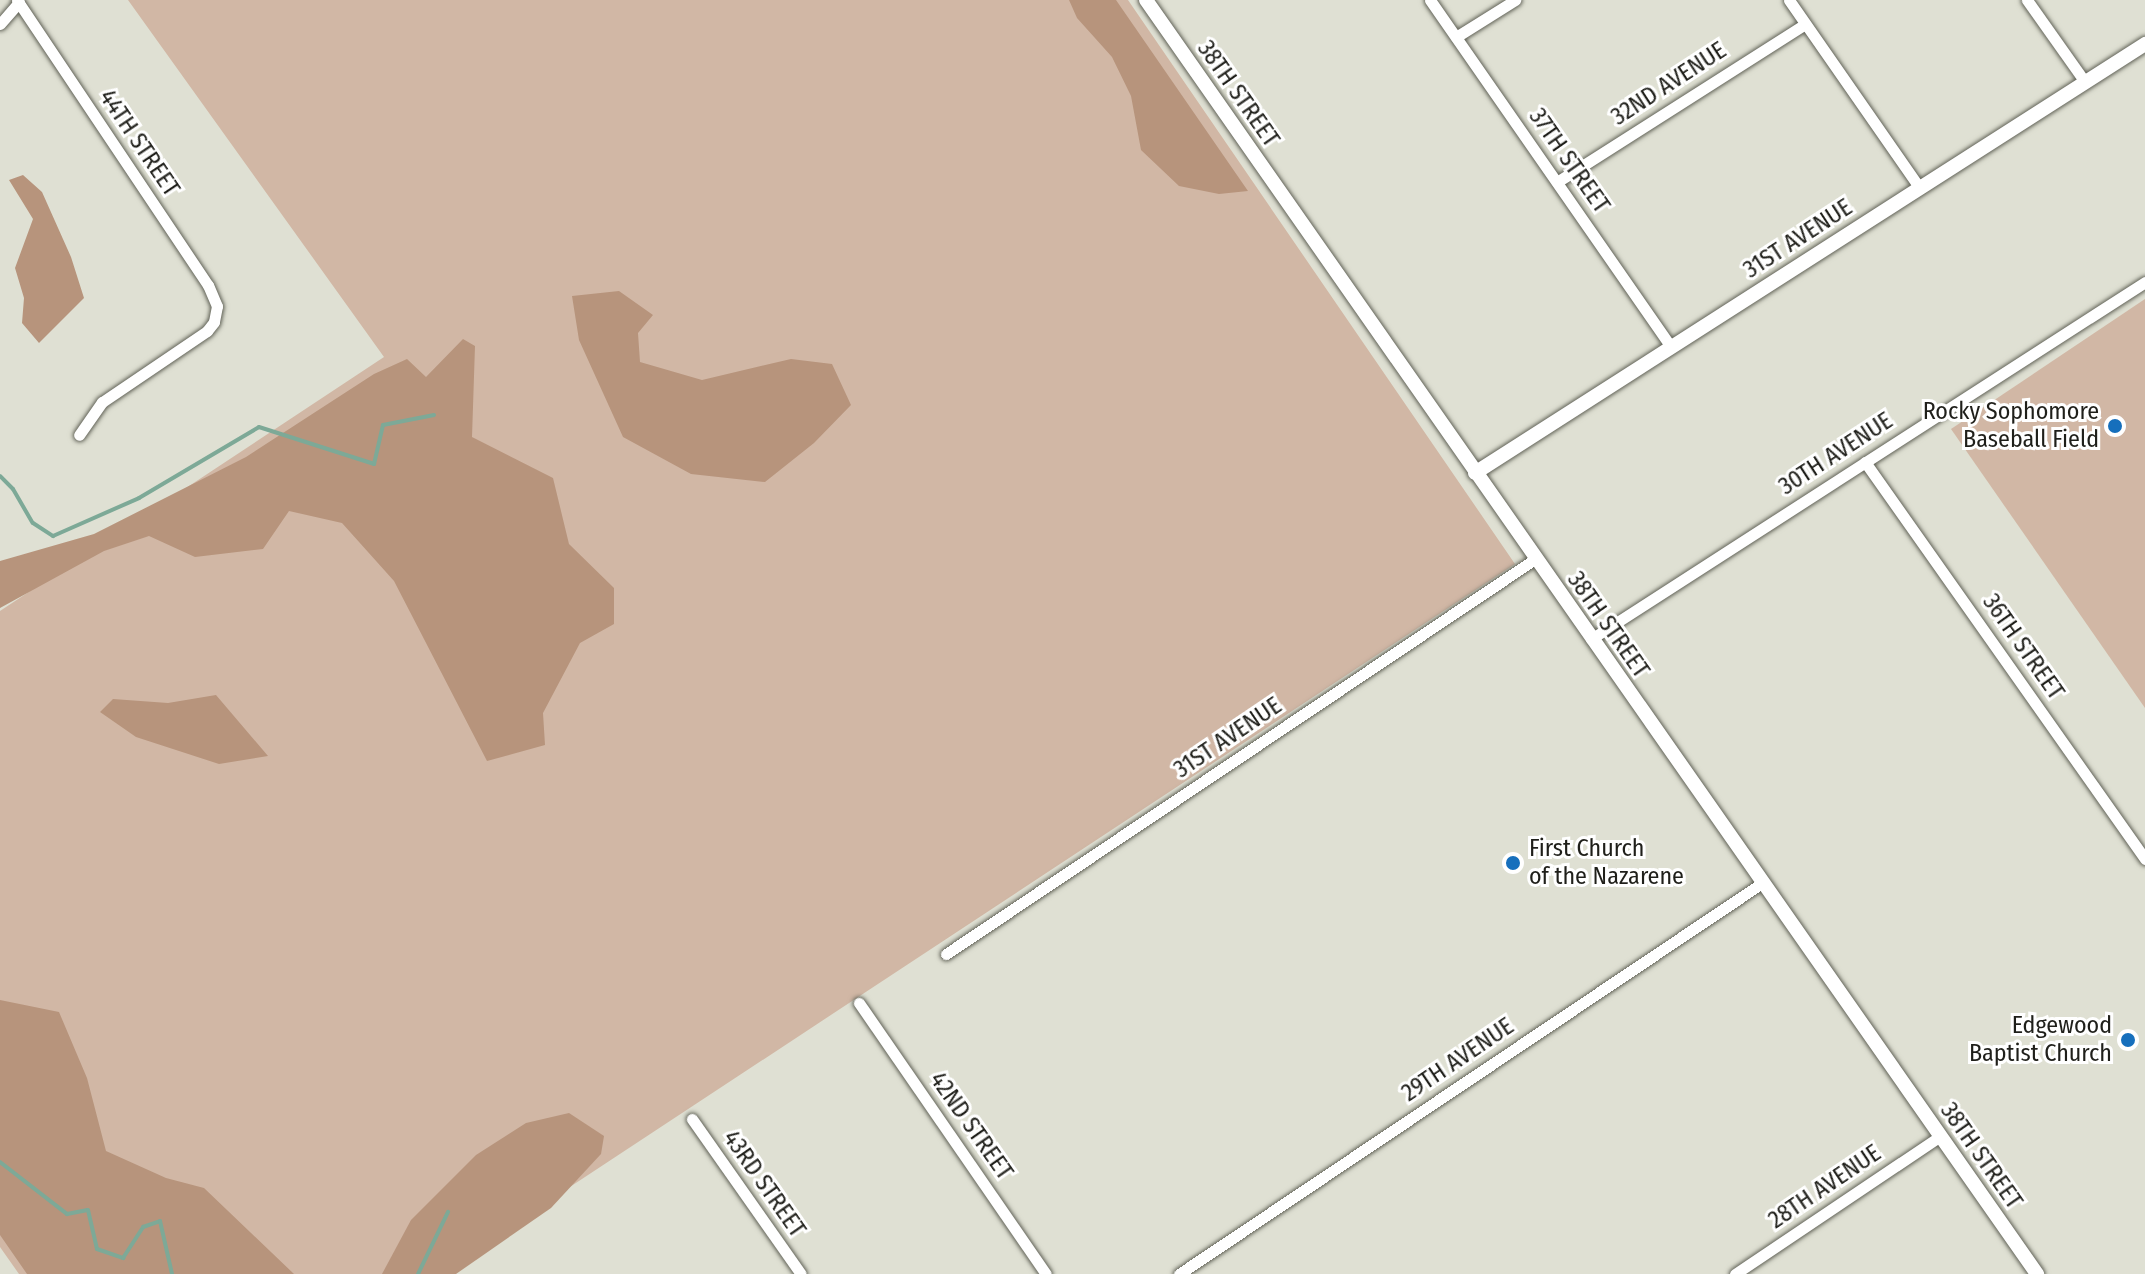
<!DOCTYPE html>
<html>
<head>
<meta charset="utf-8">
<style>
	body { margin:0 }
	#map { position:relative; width:2145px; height:1274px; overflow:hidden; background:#dfe0d3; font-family:"Fira Sans Condensed",sans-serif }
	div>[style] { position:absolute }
	.green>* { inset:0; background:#d1b7a5 }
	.forest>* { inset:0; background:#b7947c }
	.stream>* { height:4px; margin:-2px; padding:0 2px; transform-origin:2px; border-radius:2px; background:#7da997 }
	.roads { filter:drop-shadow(0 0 2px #616257) drop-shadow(0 0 2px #616257) }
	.street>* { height:11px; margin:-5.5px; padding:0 5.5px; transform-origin:5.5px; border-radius:5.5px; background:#fff }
	.secondary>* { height:14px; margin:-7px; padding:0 7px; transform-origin:7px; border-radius:7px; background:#fff }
	.dots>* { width:22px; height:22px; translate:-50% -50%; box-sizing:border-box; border:4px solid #fff; border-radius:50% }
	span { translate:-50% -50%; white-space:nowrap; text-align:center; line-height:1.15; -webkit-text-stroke:6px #fff; paint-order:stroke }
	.street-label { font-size:24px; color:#1f1f1a }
	.poi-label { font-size:24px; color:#1f1f1a }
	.right { translate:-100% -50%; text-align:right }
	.left { translate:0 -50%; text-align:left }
</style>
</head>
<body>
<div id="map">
	<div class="green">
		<div style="clip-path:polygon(128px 0,1128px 0,1515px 564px,438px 1274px,19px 1274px,0 1247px,0 611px,384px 357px)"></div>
		<div style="clip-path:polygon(2145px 299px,2145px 708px,1951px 429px)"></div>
	</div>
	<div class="forest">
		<div style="clip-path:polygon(1069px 0,1116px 0,1248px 191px,1219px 194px,1179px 186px,1141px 150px,1131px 96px,1112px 57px,1077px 18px)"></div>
		<div style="clip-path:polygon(23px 175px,42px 192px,71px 257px,84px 298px,39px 343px,22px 323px,24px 298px,15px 268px,33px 219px,9px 180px)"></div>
		<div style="clip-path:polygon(619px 291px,653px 315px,638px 333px,640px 362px,702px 380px,791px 359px,832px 364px,851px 405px,814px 443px,765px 482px,691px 474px,623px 437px,579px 340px,572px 296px)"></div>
		<div style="clip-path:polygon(463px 339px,475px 346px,472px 437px,553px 478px,569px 544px,614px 588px,614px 624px,580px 643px,543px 713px,545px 745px,487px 761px,394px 581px,342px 523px,289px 511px,263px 549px,195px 557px,149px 536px,104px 551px,0 608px,0 561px,94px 534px,246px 457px,374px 374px,407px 359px,426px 377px)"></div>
		<div style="clip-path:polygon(216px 695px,268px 756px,219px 764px,136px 737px,100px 712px,113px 699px,168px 703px)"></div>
		<div style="clip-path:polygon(0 1000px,59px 1012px,87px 1078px,106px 1151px,166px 1178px,204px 1188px,294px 1274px,27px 1274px,0 1235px)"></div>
		<div style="clip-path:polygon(569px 1113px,604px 1136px,601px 1154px,551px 1208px,456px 1274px,382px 1274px,411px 1220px,476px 1155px,526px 1123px)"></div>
	</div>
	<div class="stream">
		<div style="left:0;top:476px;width:18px;rotate:45deg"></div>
		<div style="left:13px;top:489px;width:39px;rotate:60deg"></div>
		<div style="left:33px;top:523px;width:24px;rotate:33deg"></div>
		<div style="left:53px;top:536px;width:94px;rotate:-23.8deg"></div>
		<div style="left:139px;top:498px;width:139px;rotate:-30.6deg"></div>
		<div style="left:259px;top:427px;width:121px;rotate:17.8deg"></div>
		<div style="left:374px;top:464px;width:40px;rotate:-77deg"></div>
		<div style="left:383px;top:425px;width:52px;rotate:-11.1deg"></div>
		<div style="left:0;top:1162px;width:85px;rotate:37.8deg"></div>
		<div style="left:67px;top:1214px;width:21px;rotate:-11deg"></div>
		<div style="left:88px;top:1210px;width:40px;rotate:77deg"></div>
		<div style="left:97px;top:1249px;width:28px;rotate:19deg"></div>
		<div style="left:123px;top:1258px;width:37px;rotate:-57deg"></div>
		<div style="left:143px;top:1227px;width:18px;rotate:-19deg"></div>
		<div style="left:160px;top:1221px;width:54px;rotate:77.2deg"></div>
		<div style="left:418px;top:1274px;width:69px;rotate:-64.2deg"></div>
	</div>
	<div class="roads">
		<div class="street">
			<div style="left:17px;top:0;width:343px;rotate:56.2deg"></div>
			<div style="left:208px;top:285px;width:23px;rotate:67deg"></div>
			<div style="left:217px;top:306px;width:16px;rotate:101deg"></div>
			<div style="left:214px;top:322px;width:11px;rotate:128deg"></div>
			<div style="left:207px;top:331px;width:127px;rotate:145.9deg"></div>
			<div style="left:102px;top:402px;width:40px;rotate:124.9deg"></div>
			<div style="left:1430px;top:0;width:422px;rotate:55.2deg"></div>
			<div style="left:1789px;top:0;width:228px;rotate:55.2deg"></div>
			<div style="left:2027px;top:0;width:100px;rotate:54.7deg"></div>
			<div style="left:0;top:24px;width:29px;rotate:-49deg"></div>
			<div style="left:1456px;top:37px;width:70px;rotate:-32.1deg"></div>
			<div style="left:1557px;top:182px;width:294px;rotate:-32.5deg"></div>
			<div style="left:1865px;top:462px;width:486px;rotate:54.8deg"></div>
			<div style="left:1591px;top:639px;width:659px;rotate:-32.8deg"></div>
			<div style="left:946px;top:954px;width:709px;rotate:-33.85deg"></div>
			<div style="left:859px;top:1003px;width:329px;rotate:55.4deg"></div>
			<div style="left:692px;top:1119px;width:189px;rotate:54.9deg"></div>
			<div style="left:1179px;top:1274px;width:702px;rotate:-33.85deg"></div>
			<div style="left:1735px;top:1274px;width:247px;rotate:-33.9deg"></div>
		</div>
		<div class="secondary">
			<div style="left:1146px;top:0;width:1555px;rotate:55.03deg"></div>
			<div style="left:1475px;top:473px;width:796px;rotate:-32.63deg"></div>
		</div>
	</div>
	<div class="dots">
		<div style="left:2115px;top:426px;background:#166fbc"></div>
		<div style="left:1513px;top:863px;background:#166fbc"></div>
		<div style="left:2128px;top:1040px;background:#166fbc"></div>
	</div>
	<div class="street-label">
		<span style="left:1669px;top:84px;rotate:-33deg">32ND AVENUE</span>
		<span style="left:1238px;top:94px;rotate:55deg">38TH STREET</span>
		<span style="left:139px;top:143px;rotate:56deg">44TH STREET</span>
		<span style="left:1569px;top:161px;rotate:55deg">37TH STREET</span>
		<span style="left:1798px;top:239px;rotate:-33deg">31ST AVENUE</span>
		<span style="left:1836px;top:454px;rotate:-33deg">30TH AVENUE</span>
		<span style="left:1608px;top:625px;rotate:55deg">38TH STREET</span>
		<span style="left:2023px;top:647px;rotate:55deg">36TH STREET</span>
		<span style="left:1228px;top:738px;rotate:-34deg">31ST AVENUE</span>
		<span style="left:1458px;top:1060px;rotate:-34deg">29TH AVENUE</span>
		<span style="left:971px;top:1126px;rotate:55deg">42ND STREET</span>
		<span style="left:1981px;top:1156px;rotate:55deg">38TH STREET</span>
		<span style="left:764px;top:1184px;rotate:55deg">43RD STREET</span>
		<span style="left:1825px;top:1187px;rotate:-34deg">28TH AVENUE</span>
	</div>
	<div class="poi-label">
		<span class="right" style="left:2099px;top:426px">Rocky Sophomore<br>Baseball Field</span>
		<span class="left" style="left:1529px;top:863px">First Church<br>of the Nazarene</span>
		<span class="right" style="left:2112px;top:1040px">Edgewood<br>Baptist Church</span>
	</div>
</div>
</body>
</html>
